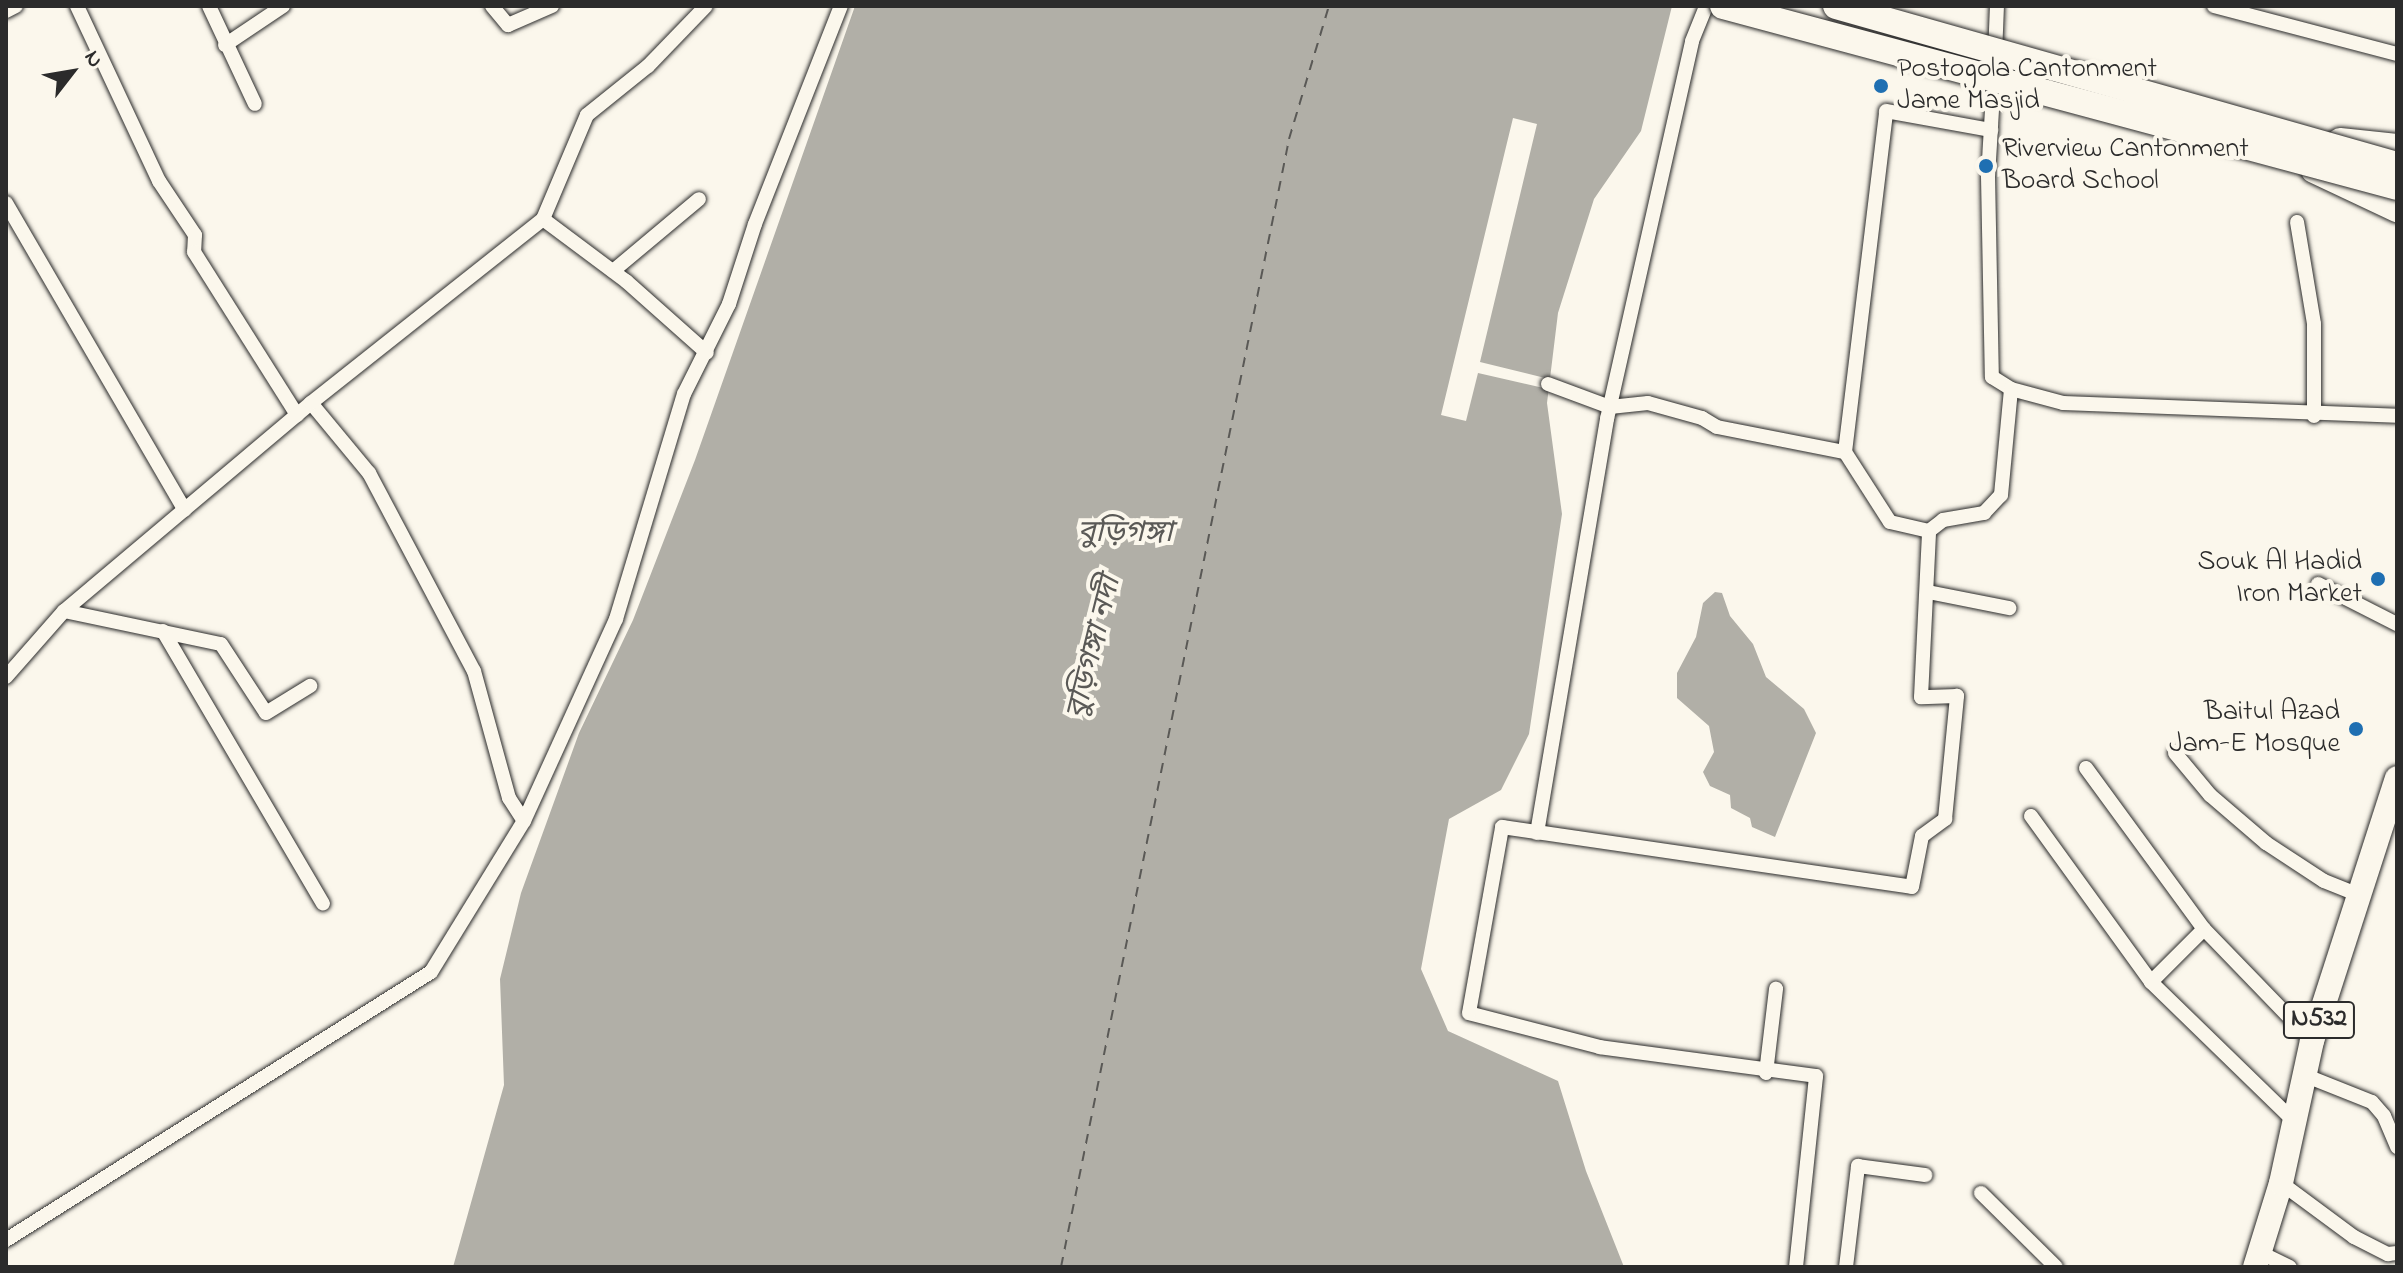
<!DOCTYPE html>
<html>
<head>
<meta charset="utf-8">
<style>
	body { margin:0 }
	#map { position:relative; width:2403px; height:1273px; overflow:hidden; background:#fbf7ec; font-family:"Indie Flower","Noto Sans Bengali",sans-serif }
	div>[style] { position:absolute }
	.water>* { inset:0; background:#b1afa7 }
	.pier>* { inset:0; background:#fbf7ec }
	.ferry>* { height:2px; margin-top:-1px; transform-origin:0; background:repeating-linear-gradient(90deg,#5a5956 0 10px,transparent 0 18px) }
	.roads { filter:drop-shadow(0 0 2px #2b2b2b) drop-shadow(0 0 2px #2b2b2b) }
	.minor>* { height:14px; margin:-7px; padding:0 7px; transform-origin:7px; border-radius:7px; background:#fbf7ec }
	.trunk>* { height:24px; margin:-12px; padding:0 12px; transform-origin:12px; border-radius:12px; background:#fbf7ec }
	.motorway>* { height:26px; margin:-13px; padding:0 13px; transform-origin:13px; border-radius:13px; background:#fbf7ec }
	.bridges { filter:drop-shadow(0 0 2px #2b2b2b) drop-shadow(0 0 2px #2b2b2b) }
	.motorway-bridge>* { height:26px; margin:-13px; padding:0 13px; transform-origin:13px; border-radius:13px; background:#fbf7ec }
	.dots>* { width:22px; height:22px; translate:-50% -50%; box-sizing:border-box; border:4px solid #fbf7ec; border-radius:50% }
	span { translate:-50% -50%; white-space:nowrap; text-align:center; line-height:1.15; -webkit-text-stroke:8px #fbf7ec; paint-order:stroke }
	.shield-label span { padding:2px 6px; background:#fbf7ec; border:2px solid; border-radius:6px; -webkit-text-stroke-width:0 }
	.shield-label { font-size:26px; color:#2b2b2b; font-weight:700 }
	.poi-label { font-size:28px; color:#2b2b2b }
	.left { translate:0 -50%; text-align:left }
	.right { translate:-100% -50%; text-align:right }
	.water-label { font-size:30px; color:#5a5956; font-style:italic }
	.frame { position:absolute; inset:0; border:8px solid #2b2b2b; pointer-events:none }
	.north { position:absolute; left:32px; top:32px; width:80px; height:80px; -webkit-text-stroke:6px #fbf7ec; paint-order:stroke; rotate:59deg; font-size:22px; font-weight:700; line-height:32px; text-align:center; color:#2b2b2b }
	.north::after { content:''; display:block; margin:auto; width:28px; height:36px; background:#2b2b2b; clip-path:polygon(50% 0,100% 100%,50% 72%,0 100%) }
</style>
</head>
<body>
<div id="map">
	<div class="water">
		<div style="clip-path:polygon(855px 6px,1672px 6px,1641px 131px,1594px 199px,1558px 313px,1547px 403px,1562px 514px,1529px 734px,1501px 790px,1449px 819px,1421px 969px,1448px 1031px,1558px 1081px,1586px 1171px,1624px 1267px,453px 1267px,504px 1085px,500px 979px,521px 893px,579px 733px,633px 620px,695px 460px)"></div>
		<div style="clip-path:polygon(1715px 592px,1722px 593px,1730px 616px,1753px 644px,1766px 677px,1804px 709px,1816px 733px,1775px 837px,1752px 827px,1750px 818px,1731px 808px,1730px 795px,1710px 786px,1703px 772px,1714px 752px,1709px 726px,1677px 698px,1677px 673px,1696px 637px,1703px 603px)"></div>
	</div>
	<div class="pier">
		<div style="clip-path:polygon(1513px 118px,1537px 124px,1480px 362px,1549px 379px,1548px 389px,1478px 373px,1466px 421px,1441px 415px)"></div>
	</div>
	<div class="ferry">
		<div style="left:1061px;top:1267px;width:1151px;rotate:-78.57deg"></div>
		<div style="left:1289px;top:139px;width:139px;rotate:-73.3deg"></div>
	</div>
	<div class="roads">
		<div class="minor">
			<div style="left:77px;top:6px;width:193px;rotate:64.9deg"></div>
			<div style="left:159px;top:181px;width:65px;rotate:56.3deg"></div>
			<div style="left:195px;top:235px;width:17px;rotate:93deg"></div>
			<div style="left:194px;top:252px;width:193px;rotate:57.7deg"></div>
			<div style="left:209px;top:6px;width:108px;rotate:64.9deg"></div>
			<div style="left:492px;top:6px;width:25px;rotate:50deg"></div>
			<div style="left:508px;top:25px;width:48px;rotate:-23.4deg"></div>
			<div style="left:2214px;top:6px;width:189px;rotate:14.7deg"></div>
			<div style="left:6px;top:11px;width:11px;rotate:-27deg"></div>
			<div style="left:225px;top:45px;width:70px;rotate:-33.9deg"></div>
			<div style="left:1995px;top:55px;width:49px;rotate:-87.7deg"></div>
			<div style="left:1994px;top:76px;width:100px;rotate:93.4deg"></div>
			<div style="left:1988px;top:176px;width:201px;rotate:88.9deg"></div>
			<div style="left:1992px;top:377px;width:22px;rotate:32deg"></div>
			<div style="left:2011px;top:389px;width:54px;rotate:15.1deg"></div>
			<div style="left:2063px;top:403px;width:334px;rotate:2.2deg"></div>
			<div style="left:6px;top:203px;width:355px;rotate:59.8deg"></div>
			<div style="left:543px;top:219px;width:104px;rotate:36.8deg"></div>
			<div style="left:626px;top:281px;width:108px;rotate:41.6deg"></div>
			<div style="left:2297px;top:222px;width:103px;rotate:80.5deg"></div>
			<div style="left:2314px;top:324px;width:92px;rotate:90deg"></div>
			<div style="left:613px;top:271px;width:112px;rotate:-39.9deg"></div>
			<div style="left:1548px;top:384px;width:66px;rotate:20.4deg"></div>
			<div style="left:1610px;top:407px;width:38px;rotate:-6deg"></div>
			<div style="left:1648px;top:403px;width:56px;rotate:15.5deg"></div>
			<div style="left:1702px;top:418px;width:17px;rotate:31deg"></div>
			<div style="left:1717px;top:427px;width:130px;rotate:11.1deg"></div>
			<div style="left:1845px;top:452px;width:343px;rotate:-83.1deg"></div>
			<div style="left:1886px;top:111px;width:107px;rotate:10.3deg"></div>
			<div style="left:311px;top:403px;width:91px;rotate:50.4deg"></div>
			<div style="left:369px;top:473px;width:224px;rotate:62.1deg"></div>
			<div style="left:474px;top:671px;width:132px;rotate:74.6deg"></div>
			<div style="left:509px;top:798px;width:27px;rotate:57deg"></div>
			<div style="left:1845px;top:452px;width:83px;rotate:57.3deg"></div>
			<div style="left:1890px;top:522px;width:40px;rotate:13deg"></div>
			<div style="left:2318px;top:584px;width:89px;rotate:26.9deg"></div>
			<div style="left:1928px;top:592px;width:83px;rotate:11.2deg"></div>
			<div style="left:64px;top:611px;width:160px;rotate:11.9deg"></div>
			<div style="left:221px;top:644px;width:82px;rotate:56.9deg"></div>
			<div style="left:266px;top:713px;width:52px;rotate:-31.5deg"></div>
			<div style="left:163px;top:631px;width:316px;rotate:59.6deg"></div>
			<div style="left:6px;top:677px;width:88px;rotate:-48.7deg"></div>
			<div style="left:64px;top:611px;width:323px;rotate:-40.1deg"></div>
			<div style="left:311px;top:403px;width:296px;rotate:-38.4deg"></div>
			<div style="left:543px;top:219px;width:113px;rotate:-67.1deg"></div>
			<div style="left:587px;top:115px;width:78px;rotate:-38.8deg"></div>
			<div style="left:648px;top:66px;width:83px;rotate:-46deg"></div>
			<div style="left:2175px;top:753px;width:55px;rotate:50.2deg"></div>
			<div style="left:2210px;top:795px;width:74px;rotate:40.6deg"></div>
			<div style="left:2266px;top:843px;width:69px;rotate:33.2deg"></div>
			<div style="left:2324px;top:881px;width:35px;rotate:22deg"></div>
			<div style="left:2086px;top:768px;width:200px;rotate:53.8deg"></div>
			<div style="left:2204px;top:929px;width:156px;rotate:46deg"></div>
			<div style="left:2031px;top:816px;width:205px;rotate:54.1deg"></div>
			<div style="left:1537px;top:833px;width:420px;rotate:-80.4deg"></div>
			<div style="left:1607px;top:419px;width:387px;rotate:-77.3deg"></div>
			<div style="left:1692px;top:41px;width:38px;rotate:-68deg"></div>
			<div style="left:2204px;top:929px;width:75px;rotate:135deg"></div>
			<div style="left:2151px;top:982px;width:197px;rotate:44.2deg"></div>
			<div style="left:1766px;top:1073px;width:85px;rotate:-83.2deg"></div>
			<div style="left:2304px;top:1075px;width:73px;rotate:21.7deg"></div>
			<div style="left:2372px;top:1102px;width:18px;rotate:49deg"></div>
			<div style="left:2384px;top:1116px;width:34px;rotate:67deg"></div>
			<div style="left:2281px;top:1183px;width:91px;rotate:36.5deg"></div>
			<div style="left:2354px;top:1237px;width:38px;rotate:27deg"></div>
			<div style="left:2388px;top:1254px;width:9px;rotate:-6deg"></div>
			<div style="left:1981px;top:1193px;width:105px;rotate:44.6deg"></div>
			<div style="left:6px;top:1240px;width:502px;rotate:-32.24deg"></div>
			<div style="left:431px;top:972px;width:177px;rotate:-58.4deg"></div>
			<div style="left:524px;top:821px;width:222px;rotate:-65.5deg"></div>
			<div style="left:616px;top:619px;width:235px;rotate:-73.2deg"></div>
			<div style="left:684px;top:394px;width:101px;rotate:-63.4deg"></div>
			<div style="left:729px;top:304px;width:84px;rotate:-72deg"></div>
			<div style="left:755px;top:224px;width:234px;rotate:-68.5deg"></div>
			<div style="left:2261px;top:1253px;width:32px;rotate:26deg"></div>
			<div style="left:1796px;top:1267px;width:192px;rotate:-84deg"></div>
			<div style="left:1816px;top:1076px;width:218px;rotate:-172.4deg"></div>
			<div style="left:1600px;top:1047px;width:135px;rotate:-165.5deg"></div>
			<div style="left:1469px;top:1013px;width:189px;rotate:-79.9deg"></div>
			<div style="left:1502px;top:827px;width:414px;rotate:8.3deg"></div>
			<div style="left:1912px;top:887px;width:52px;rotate:-78.9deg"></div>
			<div style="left:1922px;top:836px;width:29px;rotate:-36deg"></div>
			<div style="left:1945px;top:819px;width:124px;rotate:-84.4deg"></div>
			<div style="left:1957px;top:696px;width:36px;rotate:178deg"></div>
			<div style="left:1921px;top:697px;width:166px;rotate:-87.2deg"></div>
			<div style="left:1929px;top:531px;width:18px;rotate:-38deg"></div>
			<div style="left:1943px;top:520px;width:42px;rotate:-9.7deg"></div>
			<div style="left:1984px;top:513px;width:25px;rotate:-47deg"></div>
			<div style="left:2001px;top:495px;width:106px;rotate:-84.6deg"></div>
			<div style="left:1846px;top:1267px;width:102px;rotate:-83.2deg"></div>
			<div style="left:1858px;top:1166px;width:68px;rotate:7.7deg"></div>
		</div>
		<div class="trunk">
			<div style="left:2255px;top:1267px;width:88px;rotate:-72.8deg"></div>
			<div style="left:2281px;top:1183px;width:145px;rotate:-77.7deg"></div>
			<div style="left:2312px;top:1041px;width:276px;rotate:-72.1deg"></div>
		</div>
		<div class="motorway">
			<div style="left:2340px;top:141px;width:57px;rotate:6deg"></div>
			<div style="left:2314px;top:170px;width:92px;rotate:25.2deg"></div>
		</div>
	</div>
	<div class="bridges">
		<div class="motorway-bridge">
			<div style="left:1723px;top:6px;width:698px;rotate:15.03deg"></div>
			<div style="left:1836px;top:6px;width:583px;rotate:15.82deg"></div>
		</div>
	</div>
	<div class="dots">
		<div style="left:1881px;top:86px;background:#1f6fb2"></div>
		<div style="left:1986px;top:166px;background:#1f6fb2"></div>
		<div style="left:2378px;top:579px;background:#1f6fb2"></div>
		<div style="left:2356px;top:729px;background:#1f6fb2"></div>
	</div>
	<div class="shield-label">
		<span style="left:2319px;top:1020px">N532</span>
	</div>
	<div class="poi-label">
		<span class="left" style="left:1897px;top:86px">Postogola Cantonment<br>Jame Masjid</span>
		<span class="left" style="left:2002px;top:166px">Riverview Cantonment<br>Board School</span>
		<span class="right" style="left:2362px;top:579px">Souk Al Hadid<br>Iron Market</span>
		<span class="right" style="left:2340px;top:729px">Baitul Azad<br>Jam-E Mosque</span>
	</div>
	<div class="water-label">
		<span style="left:1125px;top:534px">বুড়িগঙ্গা</span>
		<span style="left:1095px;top:648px;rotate:-76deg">বুড়িগঙ্গা নদী</span>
	</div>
	<div class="frame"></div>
	<div class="north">N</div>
</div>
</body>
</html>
